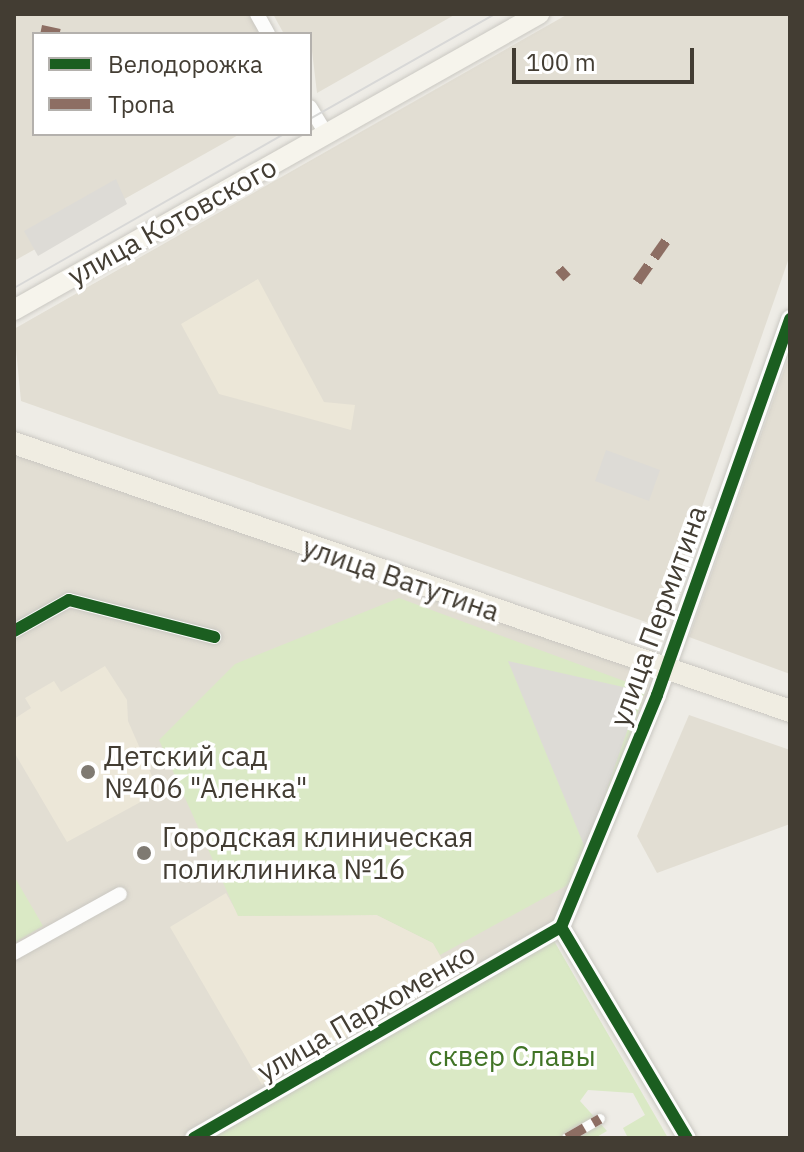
<!DOCTYPE html>
<html>
<head>
<meta charset="utf-8">
<style>
	body { margin:0 }
	#map { position:relative; width:804px; height:1152px; overflow:hidden; background:#eeece6; font-family:"IBM Plex Sans",sans-serif }
	div>[style] { position:absolute }
	.residential>* { inset:0; background:#e2ded3 }
	.education>* { inset:0; background:#ece7d8 }
	.green>* { inset:0; background:#dae9c5 }
	.parking>* { inset:0; background:#dddbd6 }
	.roads { filter:drop-shadow(0 0 2px #cac8c2) drop-shadow(0 0 2px #cac8c2) }
	.pedestrian>* { height:10px; margin:-5px; padding:0 5px; transform-origin:5px; border-radius:5px; background:#fcfcfb }
	.minor>* { height:14px; margin:-7px; padding:0 7px; transform-origin:7px; border-radius:7px; background:#fcfcfb }
	.tertiary>* { height:18px; margin:-9px; padding:0 9px; transform-origin:9px; border-radius:9px; background:#fcfcfb }
	.secondary>* { height:20px; margin:-10px; padding:0 10px; transform-origin:10px; border-radius:10px; background:#f6f4ec }
	.primary>* { height:22px; margin:-11px; padding:0 11px; transform-origin:11px; border-radius:11px; background:#f0ede2 }
	.tram>* { height:2px; margin:-1px; padding:0 1px; transform-origin:1px; border-radius:1px; background:#d8d8d7 }
	.quiet>* { height:10px; margin-top:-5px; transform-origin:0; background:repeating-linear-gradient(90deg,#8d6e63 0 20px,transparent 0 30px) }
	.cycleway>* { height:12px; margin:-6px; padding:0 6px; transform-origin:6px; border-radius:6px; background:#1b5e20 }
	.dots>* { width:22px; height:22px; translate:-50% -50%; box-sizing:border-box; border:4px solid #fff; border-radius:50% }
	span { translate:-50% -50%; white-space:nowrap; text-align:center; line-height:1.15; -webkit-text-stroke:7px #fff; paint-order:stroke }
	.street-label { font-size:28px; color:#433d33 }
	.poi-label { font-size:28px; color:#433d33 }
	.left { translate:0 -50%; text-align:left }
	.park-label { font-size:28px; color:#417426 }
	.frame { position:absolute; inset:0; border:16px solid #433d33; pointer-events:none }
	.legend { position:absolute; left:32px; top:32px; width:280px; height:104px; box-sizing:border-box; background:#fff; border:2px solid #b4b1ad; margin:0; padding:10px 14px; list-style:none; font-size:24px; color:#433d33 }
	.legend li { display:flex; align-items:center; gap:16px; height:40px }
	.legend b { width:40px; border:2px solid #b4b1ad }
	.scale { position:absolute; left:512px; top:48px; width:182px; height:36px; box-sizing:border-box; border:4px solid #433d33; border-top:0; padding-left:10px; font-size:24px; line-height:28px; white-space:nowrap; color:#433d33; -webkit-text-stroke:6px #fff; paint-order:stroke }
</style>
</head>
<body>
<div id="map">
	<div class="residential">
		<div style="clip-path:polygon(14px 14px,249px 14px,260px 34px,34px 34px,34px 134px,240px 134px,14px 261px)"></div>
		<div style="clip-path:polygon(273px 14px,456px 14px,317px 93px,310px 34px,284px 34px)"></div>
		<div style="clip-path:polygon(568px 14px,790px 14px,790px 255px,660px 627px,21px 401px,14px 329px)"></div>
		<div style="clip-path:polygon(790px 353px,790px 674px,689px 637px)"></div>
		<div style="clip-path:polygon(14px 443px,665px 670px,561px 927px,194px 1138px,14px 1138px)"></div>
		<div style="clip-path:polygon(689px 715px,790px 750px,790px 824px,657px 873px,637px 836px)"></div>
	</div>
	<div class="education">
		<div style="clip-path:polygon(258px 279px,324px 402px,355px 405px,351px 430px,219px 394px,181px 324px)"></div>
		<div style="clip-path:polygon(105px 666px,127px 700px,128px 721px,159px 792px,67px 842px,14px 752px,14px 719px,31px 708px,25px 698px,54px 681px,61px 692px)"></div>
		<div style="clip-path:polygon(226px 893px,239px 916px,377px 915px,433px 943px,452px 977px,262px 1085px,170px 927px)"></div>
	</div>
	<div class="green">
		<div style="clip-path:polygon(399px 598px,646px 689px,584px 876px,440px 955px,433px 943px,377px 915px,238px 916px,159px 740px,235px 664px)"></div>
		<div style="clip-path:polygon(14px 876px,43px 926px,14px 943px)"></div>
		<div style="clip-path:polygon(553px 939px,668px 1138px,628px 1138px,623px 1128px,645px 1115px,633px 1093px,588px 1090px,580px 1101px,607px 1131px,595px 1138px,206px 1138px)"></div>
	</div>
	<div class="parking">
		<div style="clip-path:polygon(116px 179px,127px 204px,38px 256px,24px 231px)"></div>
		<div style="clip-path:polygon(606px 450px,660px 470px,649px 501px,595px 481px)"></div>
		<div style="clip-path:polygon(508px 661px,641px 691px,586px 850px)"></div>
	</div>
	<div class="roads">
		<div class="pedestrian">
			<div style="left:567px;top:1138px;width:38px;rotate:-30deg"></div>
		</div>
		<div class="minor">
			<div style="left:257px;top:14px;width:23px;rotate:61deg"></div>
			<div style="left:310px;top:107px;width:31px;rotate:59deg"></div>
			<div style="left:14px;top:631px;width:63px;rotate:-29.4deg"></div>
			<div style="left:69px;top:600px;width:150px;rotate:14.3deg"></div>
			<div style="left:14px;top:953px;width:121px;rotate:-29.1deg"></div>
		</div>
		<div class="tertiary">
			<div style="left:561px;top:927px;width:251px;rotate:-67.5deg"></div>
			<div style="left:657px;top:695px;width:399px;rotate:-70.5deg"></div>
			<div style="left:561px;top:927px;width:246px;rotate:59.2deg"></div>
			<div style="left:194px;top:1138px;width:423px;rotate:-29.9deg"></div>
		</div>
		<div class="secondary">
			<div style="left:14px;top:310px;width:603px;rotate:-29.41deg"></div>
		</div>
		<div class="primary">
			<div style="left:14px;top:443px;width:821px;rotate:19.05deg"></div>
		</div>
	</div>
	<div class="tram">
		<div style="left:310px;top:119px;width:213px;rotate:-29.6deg"></div>
		<div style="left:14px;top:288px;width:311px;rotate:-29.7deg"></div>
	</div>
	<div class="quiet">
		<div style="left:41px;top:30px;width:19px;rotate:12deg"></div>
		<div style="left:559px;top:269px;width:12px;rotate:48deg"></div>
		<div style="left:637px;top:282px;width:54px;rotate:-54.8deg"></div>
		<div style="left:567px;top:1138px;width:38px;rotate:-30deg"></div>
	</div>
	<div class="cycleway">
		<div style="left:14px;top:631px;width:63px;rotate:-29.4deg"></div>
		<div style="left:69px;top:600px;width:150px;rotate:14.3deg"></div>
		<div style="left:561px;top:927px;width:251px;rotate:-67.5deg"></div>
		<div style="left:657px;top:695px;width:399px;rotate:-70.5deg"></div>
		<div style="left:561px;top:927px;width:246px;rotate:59.2deg"></div>
		<div style="left:194px;top:1138px;width:423px;rotate:-29.9deg"></div>
	</div>
	<div class="dots">
		<div style="left:88px;top:772px;background:#7f7a72"></div>
		<div style="left:144px;top:853px;background:#7f7a72"></div>
	</div>
	<div class="street-label">
		<span style="left:172px;top:221px;rotate:-29deg">улица Котовского</span>
		<span style="left:401px;top:579px;rotate:19deg">улица Ватутина</span>
		<span style="left:658px;top:616px;rotate:-70deg">улица Пермитина</span>
		<span style="left:366px;top:1012px;rotate:-30deg">улица Пархоменко</span>
	</div>
	<div class="poi-label">
		<span class="left" style="left:104px;top:772px">Детский сад<br>№406 "Аленка"</span>
		<span class="left" style="left:162px;top:853px">Городская клиническая<br>поликлиника №16</span>
	</div>
	<div class="park-label">
		<span style="left:512px;top:1056px">сквер Славы</span>
	</div>
	<div class="frame"></div>
	<ul class="legend">
	<li><b style="height:10px;background:#1b5e20"></b>Велодорожка</li>
	<li><b style="height:10px;background:#8d6e63"></b>Тропа</li>
	</ul>
	<div class="scale">100 m</div>
</div>
</body>
</html>
